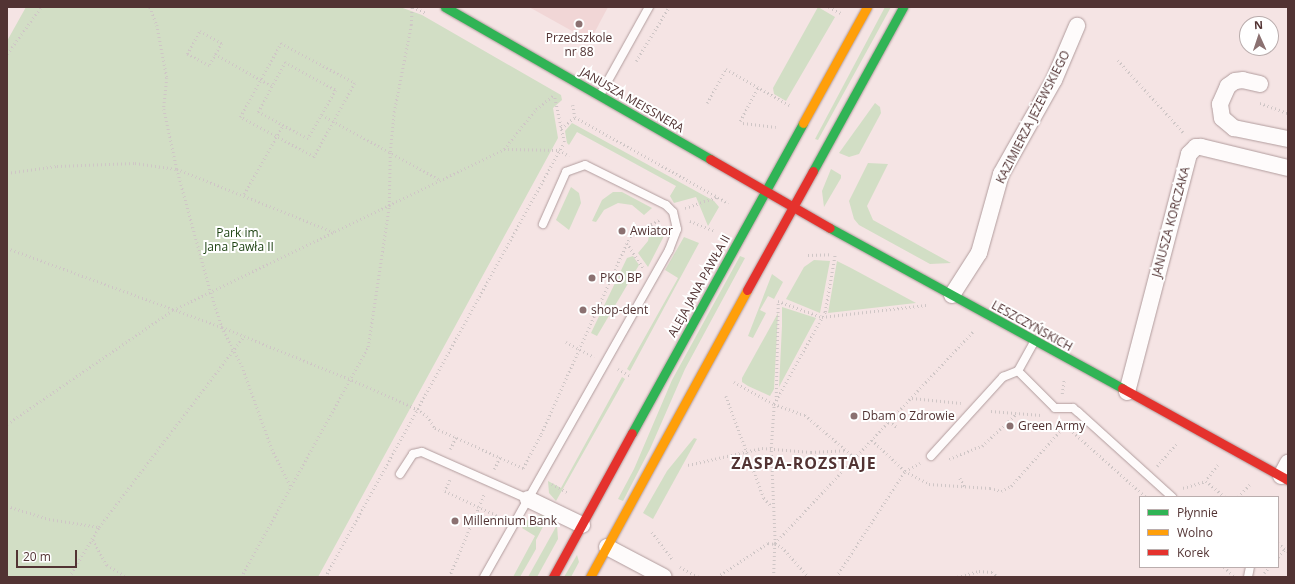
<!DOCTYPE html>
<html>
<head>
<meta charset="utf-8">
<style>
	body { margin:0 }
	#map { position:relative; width:1295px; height:584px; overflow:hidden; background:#f5e4e4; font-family:"Open Sans",sans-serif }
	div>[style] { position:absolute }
	.built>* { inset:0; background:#f1d6d6 }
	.green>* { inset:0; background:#d2dec5 }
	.path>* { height:2.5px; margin-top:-1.25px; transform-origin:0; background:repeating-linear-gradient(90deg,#cfc6c6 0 1px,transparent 0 4px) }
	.roads { filter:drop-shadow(0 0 1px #b19c9d) drop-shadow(0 0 1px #b19c9d) }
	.lane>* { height:8px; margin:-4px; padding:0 4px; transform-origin:4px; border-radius:4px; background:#fefbfb }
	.street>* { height:16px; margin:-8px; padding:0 8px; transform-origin:8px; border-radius:8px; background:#fefbfb }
	.fast>* { height:9px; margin:-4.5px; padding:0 4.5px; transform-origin:4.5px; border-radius:4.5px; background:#30b455 }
	.slow>* { height:9px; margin:-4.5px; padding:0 4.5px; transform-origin:4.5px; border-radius:4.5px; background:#ff9f0a }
	.jam>* { height:9px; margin:-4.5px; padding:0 4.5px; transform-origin:4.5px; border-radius:4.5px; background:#e5322d }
	.dots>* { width:11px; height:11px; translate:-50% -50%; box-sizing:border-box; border:2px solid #fff; border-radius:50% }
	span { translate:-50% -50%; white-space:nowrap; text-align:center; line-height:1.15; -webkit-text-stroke:4px #fff; paint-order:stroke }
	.poi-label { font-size:12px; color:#523333 }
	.left { translate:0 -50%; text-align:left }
	.street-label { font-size:12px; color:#523333 }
	.park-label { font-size:12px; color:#1e4313 }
	.district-label { font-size:16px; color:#523333; font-weight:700; letter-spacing:1px }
	.frame { position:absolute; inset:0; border:8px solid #523333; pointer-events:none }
	.legend { position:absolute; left:1139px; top:496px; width:140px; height:72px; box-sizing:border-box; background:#fff; border:1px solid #baadad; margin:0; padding:5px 7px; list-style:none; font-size:12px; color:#523333 }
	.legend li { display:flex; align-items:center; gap:8px; height:20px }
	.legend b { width:20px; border:1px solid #baadad }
	.north { position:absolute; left:1239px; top:16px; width:40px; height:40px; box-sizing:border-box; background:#fff; border:1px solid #baadad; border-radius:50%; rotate:357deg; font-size:11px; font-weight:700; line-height:16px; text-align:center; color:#523333 }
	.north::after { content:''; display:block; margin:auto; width:14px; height:18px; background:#8b7171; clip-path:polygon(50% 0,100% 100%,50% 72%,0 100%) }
	.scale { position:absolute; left:16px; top:550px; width:61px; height:18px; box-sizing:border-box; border:2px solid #523333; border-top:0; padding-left:5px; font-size:12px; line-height:14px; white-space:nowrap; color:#523333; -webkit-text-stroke:3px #fff; paint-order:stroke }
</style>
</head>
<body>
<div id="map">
	<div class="built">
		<div style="clip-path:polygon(529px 7px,608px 7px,590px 41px)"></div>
	</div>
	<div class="green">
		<div style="clip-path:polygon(26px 7px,400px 7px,422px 15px,561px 95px,562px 100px,553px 108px,558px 138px,318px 577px,7px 577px,7px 41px)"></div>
		<div style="clip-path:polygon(818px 7px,835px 17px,786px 101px,774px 94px,773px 88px)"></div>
		<div style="clip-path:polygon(885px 7px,891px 7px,818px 140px,815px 139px)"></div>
		<div style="clip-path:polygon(875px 103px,880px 107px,881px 113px,859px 154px,849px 157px,839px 153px)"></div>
		<div style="clip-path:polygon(572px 123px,714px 201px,719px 207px,708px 226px,696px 197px,674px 203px,670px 196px,676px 186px,577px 132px,569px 145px,567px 143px,565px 131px)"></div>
		<div style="clip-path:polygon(868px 163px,888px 164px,867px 206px,873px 220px,951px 263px,930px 264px,859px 225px,854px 219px,849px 201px)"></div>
		<div style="clip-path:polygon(831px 169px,841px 175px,841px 178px,824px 207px,822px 191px)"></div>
		<div style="clip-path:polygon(571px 187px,579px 193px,581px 203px,569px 230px,556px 220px)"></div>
		<div style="clip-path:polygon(613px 192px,622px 192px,652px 208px,644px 215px,632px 205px,618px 203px,604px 210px,596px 222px,592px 221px,602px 200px)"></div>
		<div style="clip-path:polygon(666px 230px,665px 234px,648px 267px,638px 253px,648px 241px,650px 231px)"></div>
		<div style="clip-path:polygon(684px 237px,699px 243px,630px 371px,627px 369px,678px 278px,665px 270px)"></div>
		<div style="clip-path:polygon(633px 256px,639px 265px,597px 336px,591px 333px,627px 258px)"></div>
		<div style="clip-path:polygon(740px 256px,745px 258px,685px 369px,650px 449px,623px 501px,618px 499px,634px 469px,672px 380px)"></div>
		<div style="clip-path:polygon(814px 260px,830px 261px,820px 313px,786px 299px,804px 267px)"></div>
		<div style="clip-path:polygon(837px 261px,851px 268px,916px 303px,828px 313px)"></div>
		<div style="clip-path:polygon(772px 274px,783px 282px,774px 299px,768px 296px,760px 310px,766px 313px,753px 338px,748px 336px)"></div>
		<div style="clip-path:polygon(782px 307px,816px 318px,779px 387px,782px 326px)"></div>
		<div style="clip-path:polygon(778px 313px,774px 389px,770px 396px,748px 386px,742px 382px,742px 378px)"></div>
		<div style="clip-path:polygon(622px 377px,625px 379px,556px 501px,549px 493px,548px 481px,561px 488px)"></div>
		<div style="clip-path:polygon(694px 438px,697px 439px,653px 519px,643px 513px,667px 471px)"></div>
		<div style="clip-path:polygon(542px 515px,548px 517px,536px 540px,536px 549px,520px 577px,513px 577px,535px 536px,522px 528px,529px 518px)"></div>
		<div style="clip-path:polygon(557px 525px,558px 539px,537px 577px,528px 577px)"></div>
		<div style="clip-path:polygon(577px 555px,579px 562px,571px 577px,564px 577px)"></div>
	</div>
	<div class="path">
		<div style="left:150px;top:7px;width:19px;rotate:69deg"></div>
		<div style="left:157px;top:25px;width:54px;rotate:79.3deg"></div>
		<div style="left:167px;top:78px;width:31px;rotate:96deg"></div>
		<div style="left:164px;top:109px;width:61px;rotate:77.8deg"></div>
		<div style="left:177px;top:169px;width:129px;rotate:74.7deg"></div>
		<div style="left:211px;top:293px;width:36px;rotate:72deg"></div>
		<div style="left:222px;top:327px;width:44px;rotate:62.9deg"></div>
		<div style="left:242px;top:366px;width:88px;rotate:70.1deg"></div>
		<div style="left:272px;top:449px;width:42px;rotate:63.4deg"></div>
		<div style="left:413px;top:7px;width:14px;rotate:25deg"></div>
		<div style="left:829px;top:7px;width:13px;rotate:27deg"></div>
		<div style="left:200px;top:31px;width:25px;rotate:29deg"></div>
		<div style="left:222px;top:43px;width:26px;rotate:119deg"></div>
		<div style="left:209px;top:66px;width:25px;rotate:-151deg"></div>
		<div style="left:187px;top:54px;width:26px;rotate:-61deg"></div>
		<div style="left:281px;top:43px;width:84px;rotate:28.4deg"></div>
		<div style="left:355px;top:83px;width:85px;rotate:119deg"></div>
		<div style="left:314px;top:157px;width:84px;rotate:-151.6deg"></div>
		<div style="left:240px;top:117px;width:85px;rotate:-61deg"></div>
		<div style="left:7px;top:54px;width:58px;rotate:-54.1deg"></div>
		<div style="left:215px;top:54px;width:65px;rotate:29.3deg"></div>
		<div style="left:1118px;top:60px;width:98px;rotate:47.9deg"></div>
		<div style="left:636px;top:61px;width:63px;rotate:-58.6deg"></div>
		<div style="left:285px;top:62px;width:58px;rotate:28.8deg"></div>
		<div style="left:336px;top:90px;width:56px;rotate:119.7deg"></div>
		<div style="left:308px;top:139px;width:57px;rotate:-151.6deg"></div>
		<div style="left:258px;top:112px;width:57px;rotate:-61.6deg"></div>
		<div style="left:707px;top:103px;width:39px;rotate:-61deg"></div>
		<div style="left:726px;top:69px;width:73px;rotate:29.7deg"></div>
		<div style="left:1260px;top:103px;width:30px;rotate:20deg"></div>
		<div style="left:573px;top:105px;width:12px;rotate:81deg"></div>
		<div style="left:575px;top:117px;width:176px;rotate:29.3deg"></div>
		<div style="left:322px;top:115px;width:135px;rotate:28.8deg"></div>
		<div style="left:740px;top:121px;width:38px;rotate:-62deg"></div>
		<div style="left:743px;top:123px;width:33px;rotate:7deg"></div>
		<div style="left:561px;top:128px;width:18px;rotate:-38deg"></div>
		<div style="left:504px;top:149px;width:55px;rotate:1deg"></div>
		<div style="left:559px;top:150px;width:12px;rotate:31deg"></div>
		<div style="left:7px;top:173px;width:50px;rotate:-8deg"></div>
		<div style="left:57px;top:166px;width:78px;rotate:-2.2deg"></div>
		<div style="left:135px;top:163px;width:42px;rotate:8.1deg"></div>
		<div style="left:177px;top:169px;width:169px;rotate:21.9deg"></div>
		<div style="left:244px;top:194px;width:79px;rotate:-60.5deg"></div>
		<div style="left:685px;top:208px;width:34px;rotate:-19deg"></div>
		<div style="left:690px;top:221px;width:27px;rotate:22deg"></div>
		<div style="left:627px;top:243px;width:30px;rotate:57deg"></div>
		<div style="left:7px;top:248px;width:229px;rotate:20.2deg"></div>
		<div style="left:222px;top:327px;width:140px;rotate:22.2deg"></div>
		<div style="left:352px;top:380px;width:71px;rotate:24deg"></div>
		<div style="left:417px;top:409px;width:12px;rotate:35deg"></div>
		<div style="left:427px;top:416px;width:14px;rotate:56deg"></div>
		<div style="left:435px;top:428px;width:97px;rotate:24.4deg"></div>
		<div style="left:523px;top:468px;width:38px;rotate:-62deg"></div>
		<div style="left:541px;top:434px;width:217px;rotate:-65.8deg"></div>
		<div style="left:630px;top:236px;width:35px;rotate:-29deg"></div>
		<div style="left:808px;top:255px;width:24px;rotate:-2deg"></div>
		<div style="left:566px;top:342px;width:32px;rotate:28deg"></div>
		<div style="left:618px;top:369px;width:14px;rotate:30deg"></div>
		<div style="left:734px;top:382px;width:46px;rotate:28.8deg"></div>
		<div style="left:774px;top:404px;width:33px;rotate:20deg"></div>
		<div style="left:805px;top:415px;width:66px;rotate:40.7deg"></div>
		<div style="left:1062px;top:394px;width:14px;rotate:-82deg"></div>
		<div style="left:726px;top:396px;width:109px;rotate:69.6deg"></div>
		<div style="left:764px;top:498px;width:12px;rotate:48deg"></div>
		<div style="left:776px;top:397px;width:96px;rotate:-88.8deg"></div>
		<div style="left:778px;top:301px;width:47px;rotate:20deg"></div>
		<div style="left:822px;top:317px;width:105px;rotate:-6.6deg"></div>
		<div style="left:912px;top:398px;width:49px;rotate:5.8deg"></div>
		<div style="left:991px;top:411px;width:50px;rotate:4.6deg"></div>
		<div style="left:889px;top:421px;width:10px;rotate:37deg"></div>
		<div style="left:7px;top:424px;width:201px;rotate:-34.5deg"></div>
		<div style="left:173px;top:310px;width:368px;rotate:-25.9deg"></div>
		<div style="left:504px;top:149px;width:51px;rotate:-51.3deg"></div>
		<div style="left:536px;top:109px;width:24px;rotate:-38deg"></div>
		<div style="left:1064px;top:424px;width:110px;rotate:41.7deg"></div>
		<div style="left:872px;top:440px;width:45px;rotate:43.2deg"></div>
		<div style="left:905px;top:471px;width:27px;rotate:28deg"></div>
		<div style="left:929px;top:484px;width:61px;rotate:3.8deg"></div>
		<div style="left:990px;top:488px;width:11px;rotate:15deg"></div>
		<div style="left:1001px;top:491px;width:11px;rotate:-27deg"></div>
		<div style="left:1011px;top:486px;width:86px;rotate:-48.3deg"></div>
		<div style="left:450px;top:449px;width:13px;rotate:-63deg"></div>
		<div style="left:949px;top:459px;width:35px;rotate:-22deg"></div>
		<div style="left:982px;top:446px;width:48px;rotate:-43.3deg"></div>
		<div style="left:688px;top:465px;width:76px;rotate:-12.9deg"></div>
		<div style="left:762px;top:448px;width:49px;rotate:4.7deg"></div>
		<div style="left:811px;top:452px;width:35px;rotate:-3deg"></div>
		<div style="left:1218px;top:465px;width:20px;rotate:127deg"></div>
		<div style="left:1206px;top:481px;width:25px;rotate:40deg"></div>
		<div style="left:1157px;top:466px;width:30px;rotate:-49deg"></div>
		<div style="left:494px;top:469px;width:13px;rotate:-63deg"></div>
		<div style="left:960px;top:478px;width:10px;rotate:61deg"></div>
		<div style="left:450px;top:480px;width:12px;rotate:114deg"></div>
		<div style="left:445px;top:491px;width:63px;rotate:25.3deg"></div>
		<div style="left:552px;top:484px;width:17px;rotate:28deg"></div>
		<div style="left:1183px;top:488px;width:24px;rotate:-17deg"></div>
		<div style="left:1238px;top:497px;width:19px;rotate:-47deg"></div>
		<div style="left:7px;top:506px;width:44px;rotate:17.2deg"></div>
		<div style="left:49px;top:519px;width:51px;rotate:9.1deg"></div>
		<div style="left:652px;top:532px;width:35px;rotate:53deg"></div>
		<div style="left:93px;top:540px;width:29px;rotate:61deg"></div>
		<div style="left:107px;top:565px;width:23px;rotate:31deg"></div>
		<div style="left:775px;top:543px;width:291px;rotate:-46.9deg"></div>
		<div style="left:1278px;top:543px;width:13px;rotate:39deg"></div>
		<div style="left:775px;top:544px;width:96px;rotate:-92.4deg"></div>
		<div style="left:771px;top:448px;width:44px;rotate:-86.1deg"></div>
		<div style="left:774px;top:404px;width:105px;rotate:-61deg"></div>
		<div style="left:825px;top:312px;width:59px;rotate:-80.2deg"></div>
		<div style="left:775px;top:544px;width:8px;rotate:23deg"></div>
		<div style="left:782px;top:547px;width:40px;rotate:48deg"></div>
		<div style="left:1278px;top:557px;width:11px;rotate:-49deg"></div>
		<div style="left:680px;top:567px;width:21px;rotate:28deg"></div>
		<div style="left:1224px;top:567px;width:15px;rotate:42deg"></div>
		<div style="left:1264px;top:573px;width:8px;rotate:-50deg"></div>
		<div style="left:69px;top:577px;width:58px;rotate:-59deg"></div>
		<div style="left:99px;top:527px;width:240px;rotate:-52.8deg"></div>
		<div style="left:241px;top:577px;width:263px;rotate:-61.1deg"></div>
		<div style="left:368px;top:347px;width:143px;rotate:-81.5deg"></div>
		<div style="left:389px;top:206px;width:54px;rotate:-88.9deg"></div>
		<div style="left:390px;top:152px;width:40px;rotate:-84.3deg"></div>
		<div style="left:394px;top:112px;width:89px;rotate:-78.9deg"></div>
		<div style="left:411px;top:25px;width:18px;rotate:-87deg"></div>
		<div style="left:325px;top:577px;width:496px;rotate:-61.2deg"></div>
		<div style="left:564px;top:142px;width:48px;rotate:-102deg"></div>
		<div style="left:449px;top:577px;width:90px;rotate:-67.1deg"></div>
		<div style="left:717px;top:577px;width:61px;rotate:-33.7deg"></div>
		<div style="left:768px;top:543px;width:7px;rotate:8deg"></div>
		<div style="left:775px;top:544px;width:33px;rotate:92deg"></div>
		<div style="left:836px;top:577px;width:112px;rotate:-57deg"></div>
		<div style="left:897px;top:483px;width:14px;rotate:-56deg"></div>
		<div style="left:905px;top:471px;width:17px;rotate:-28deg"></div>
		<div style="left:957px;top:577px;width:23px;rotate:-15deg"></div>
		<div style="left:979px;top:571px;width:13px;rotate:4deg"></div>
		<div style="left:992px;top:572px;width:8px;rotate:40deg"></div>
	</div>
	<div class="roads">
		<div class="lane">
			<div style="left:600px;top:95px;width:101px;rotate:-60.9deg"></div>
			<div style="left:1018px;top:371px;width:52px;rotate:45deg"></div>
			<div style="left:1055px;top:408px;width:18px"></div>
			<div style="left:1073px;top:408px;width:6px;rotate:39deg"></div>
			<div style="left:1078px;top:412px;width:127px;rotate:42.1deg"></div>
			<div style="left:931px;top:456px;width:107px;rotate:-47.7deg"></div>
			<div style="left:1003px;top:377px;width:16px;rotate:-22deg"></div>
			<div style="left:1018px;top:371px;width:33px;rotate:-61deg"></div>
			<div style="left:400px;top:474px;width:24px;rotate:-57deg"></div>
			<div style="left:413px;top:454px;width:9px;rotate:-13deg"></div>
			<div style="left:422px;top:452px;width:116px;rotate:23.9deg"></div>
			<div style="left:484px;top:577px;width:376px;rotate:-60.5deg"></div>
			<div style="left:669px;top:250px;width:22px;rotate:-69deg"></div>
			<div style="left:677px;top:229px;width:17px;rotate:-103deg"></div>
			<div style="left:673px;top:212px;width:10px;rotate:-135deg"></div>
			<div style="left:666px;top:205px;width:90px;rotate:-153.7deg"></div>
			<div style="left:585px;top:165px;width:20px;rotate:160deg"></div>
			<div style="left:566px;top:172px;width:57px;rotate:113.9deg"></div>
			<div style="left:1248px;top:577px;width:10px;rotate:-79deg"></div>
		</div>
		<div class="street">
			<div style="left:1260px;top:84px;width:17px;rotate:-167deg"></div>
			<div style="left:1243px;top:80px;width:8px;rotate:173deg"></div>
			<div style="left:1235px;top:81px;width:9px;rotate:144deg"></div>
			<div style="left:1228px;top:86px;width:20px;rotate:114deg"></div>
			<div style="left:1220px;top:104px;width:14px;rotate:82deg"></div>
			<div style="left:1222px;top:118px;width:16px;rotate:40deg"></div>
			<div style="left:1234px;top:128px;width:55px;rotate:11.5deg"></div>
			<div style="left:952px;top:295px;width:50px;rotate:-57.3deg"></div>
			<div style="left:979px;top:253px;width:82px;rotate:-74.4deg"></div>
			<div style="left:1001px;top:174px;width:108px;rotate:-60.6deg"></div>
			<div style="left:1054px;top:80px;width:59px;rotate:-66.9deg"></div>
			<div style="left:1127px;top:392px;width:246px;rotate:-75.4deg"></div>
			<div style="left:1189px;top:154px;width:10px;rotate:-45deg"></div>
			<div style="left:1196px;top:147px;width:5px"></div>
			<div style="left:1201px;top:147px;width:89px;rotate:13.6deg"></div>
			<div style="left:1281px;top:476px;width:15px;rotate:-62deg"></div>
			<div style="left:528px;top:499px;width:60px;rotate:25.7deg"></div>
			<div style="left:607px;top:547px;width:64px;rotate:27.8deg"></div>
		</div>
		<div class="fast">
			<div style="left:445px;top:7px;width:305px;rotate:29.8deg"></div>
			<div style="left:813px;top:171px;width:187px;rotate:-61.2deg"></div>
			<div style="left:830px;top:228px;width:333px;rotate:28.7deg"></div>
			<div style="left:632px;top:433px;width:354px;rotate:-61.1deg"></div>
		</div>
		<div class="slow">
			<div style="left:803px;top:123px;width:132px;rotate:-61.1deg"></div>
			<div style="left:590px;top:577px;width:327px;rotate:-61.3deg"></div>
		</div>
		<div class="jam">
			<div style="left:710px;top:159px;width:138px;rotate:29.9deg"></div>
			<div style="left:747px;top:290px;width:136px;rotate:-61deg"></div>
			<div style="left:1122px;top:388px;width:190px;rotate:29deg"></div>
			<div style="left:553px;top:577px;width:164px;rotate:-61.3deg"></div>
		</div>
	</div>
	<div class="dots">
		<div style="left:579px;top:24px;background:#8b7171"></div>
		<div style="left:622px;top:231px;background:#8b7171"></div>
		<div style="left:592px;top:278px;background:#8b7171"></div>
		<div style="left:583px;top:310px;background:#8b7171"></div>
		<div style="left:854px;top:416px;background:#8b7171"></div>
		<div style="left:1010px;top:426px;background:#8b7171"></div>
		<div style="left:455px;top:521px;background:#8b7171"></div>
	</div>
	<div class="poi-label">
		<span style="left:579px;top:45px">Przedszkole<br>nr 88</span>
		<span class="left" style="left:630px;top:231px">Awiator</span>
		<span class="left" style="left:600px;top:278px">PKO BP</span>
		<span class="left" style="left:591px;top:310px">shop-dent</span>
		<span class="left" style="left:862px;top:416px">Dbam o Zdrowie</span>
		<span class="left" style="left:1018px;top:426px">Green Army</span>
		<span class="left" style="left:463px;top:521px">Millennium Bank</span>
	</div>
	<div class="street-label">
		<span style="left:632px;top:100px;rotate:30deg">JANUSZA MEISSNERA</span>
		<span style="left:1033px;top:117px;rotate:-63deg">KAZIMIERZA JEŻEWSKIEGO</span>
		<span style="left:1171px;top:222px;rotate:-75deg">JANUSZA KORCZAKA</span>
		<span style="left:699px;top:286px;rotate:-61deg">ALEJA JANA PAWŁA II</span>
		<span style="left:1032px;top:326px;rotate:29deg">LESZCZYŃSKICH</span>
	</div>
	<div class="park-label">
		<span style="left:239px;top:240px">Park im.<br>Jana Pawła II</span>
	</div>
	<div class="district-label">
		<span style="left:804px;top:463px">ZASPA-ROZSTAJE</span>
	</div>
	<div class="frame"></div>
	<ul class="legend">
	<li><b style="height:5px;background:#30b455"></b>Płynnie</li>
	<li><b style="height:5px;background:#ff9f0a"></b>Wolno</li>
	<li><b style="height:5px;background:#e5322d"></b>Korek</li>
	</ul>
	<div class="north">N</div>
	<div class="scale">20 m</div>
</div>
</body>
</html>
